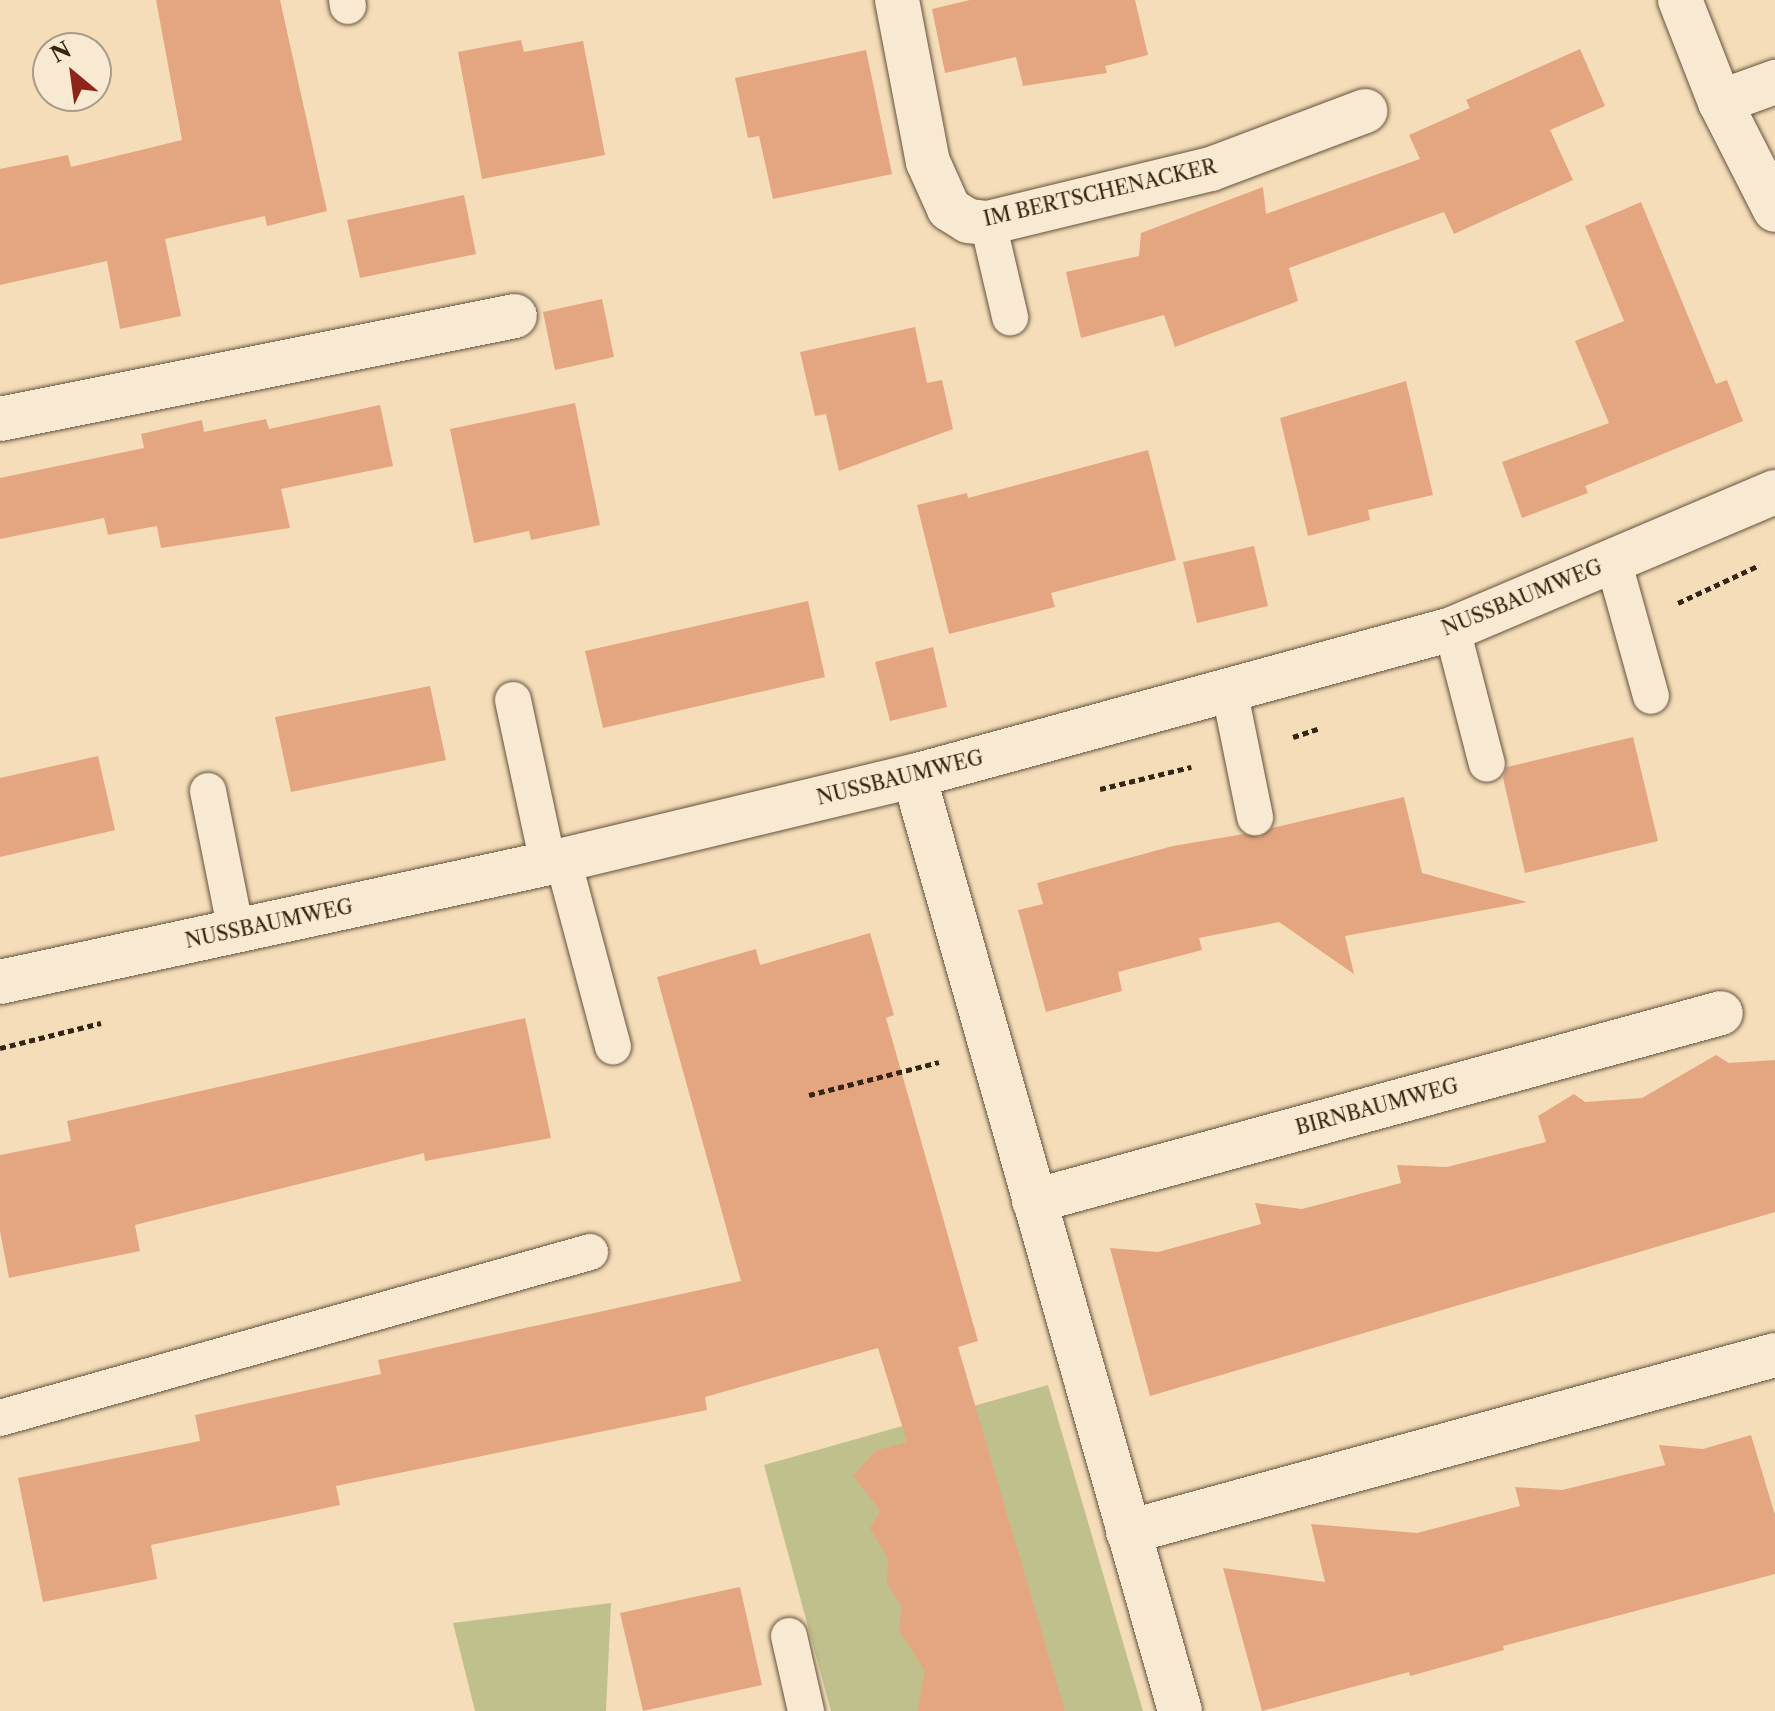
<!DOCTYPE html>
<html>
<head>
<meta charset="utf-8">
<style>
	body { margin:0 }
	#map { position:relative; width:1775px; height:1711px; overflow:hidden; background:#f5ddb9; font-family:"Libre Caslon Text",serif }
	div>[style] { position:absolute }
	.green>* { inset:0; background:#c0c08c }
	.building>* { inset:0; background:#e4a680 }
	.path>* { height:5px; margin-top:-2.5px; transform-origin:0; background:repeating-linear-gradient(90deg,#342514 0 6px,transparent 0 10px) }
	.roads { filter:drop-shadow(0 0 2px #64533d) drop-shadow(0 0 2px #64533d) }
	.service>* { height:36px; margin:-18px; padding:0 18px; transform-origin:18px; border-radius:18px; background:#f8e9d2 }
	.minor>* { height:44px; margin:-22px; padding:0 22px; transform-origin:22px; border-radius:22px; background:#f8e9d2 }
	span { translate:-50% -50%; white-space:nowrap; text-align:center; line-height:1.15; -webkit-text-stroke:6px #f8e9d2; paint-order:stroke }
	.street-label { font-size:20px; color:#342514 }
	.north { position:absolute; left:32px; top:32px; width:80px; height:80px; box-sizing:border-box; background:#f8e9d2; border:2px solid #aa9b86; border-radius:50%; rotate:331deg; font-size:22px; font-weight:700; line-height:32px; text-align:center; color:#342514 }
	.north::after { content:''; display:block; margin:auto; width:28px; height:36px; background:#8f2418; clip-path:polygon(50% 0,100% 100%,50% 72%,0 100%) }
</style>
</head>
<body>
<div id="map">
	<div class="green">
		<div style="clip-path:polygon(1048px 1385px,1143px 1711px,831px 1711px,764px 1465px)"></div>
		<div style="clip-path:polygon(611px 1603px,606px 1711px,475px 1711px,453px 1623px)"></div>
	</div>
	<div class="building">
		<div style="clip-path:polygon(156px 0,280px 0,327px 211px,267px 226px,265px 216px,165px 239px,181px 316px,120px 329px,107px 261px,0 285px,0 169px,68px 155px,71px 167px,182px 140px)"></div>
		<div style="clip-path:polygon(970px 0,1135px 0,1148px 55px,1105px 66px,1107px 73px,1023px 86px,1016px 57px,945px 73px,932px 9px)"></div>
		<div style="clip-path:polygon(521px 40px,524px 52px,583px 41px,605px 155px,482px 179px,458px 52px)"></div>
		<div style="clip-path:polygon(1580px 49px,1605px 106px,1550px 130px,1573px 180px,1454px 234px,1444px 212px,1289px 268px,1298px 301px,1175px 347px,1164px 315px,1081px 338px,1066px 272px,1139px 256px,1141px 233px,1263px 187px,1266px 214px,1420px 159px,1409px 135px,1470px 108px,1466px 100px)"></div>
		<div style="clip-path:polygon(866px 50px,892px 174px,773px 199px,759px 136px,748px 138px,735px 78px)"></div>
		<div style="clip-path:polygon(464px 195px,476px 254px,360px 278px,347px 220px)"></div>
		<div style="clip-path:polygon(1641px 202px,1716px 384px,1727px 380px,1743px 421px,1585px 486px,1588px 493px,1522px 518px,1502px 462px,1609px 423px,1575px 341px,1624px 321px,1585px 226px)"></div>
		<div style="clip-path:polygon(602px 299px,614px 357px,555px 370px,543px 312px)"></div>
		<div style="clip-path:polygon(915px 327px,927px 383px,942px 380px,953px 429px,839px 471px,826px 414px,815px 416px,800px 352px)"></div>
		<div style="clip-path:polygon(1406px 381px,1433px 495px,1368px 510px,1370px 520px,1308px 536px,1280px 418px)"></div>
		<div style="clip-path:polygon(575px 403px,600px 525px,531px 540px,529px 531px,474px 543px,450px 429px)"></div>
		<div style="clip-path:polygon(380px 405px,393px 466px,281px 489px,290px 528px,161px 548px,157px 526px,108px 535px,104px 518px,0 539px,0 478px,144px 448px,141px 434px,202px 420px,204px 432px,266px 419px,269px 429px)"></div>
		<div style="clip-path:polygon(1148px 450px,1176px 560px,1051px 593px,1055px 607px,949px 634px,917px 505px,967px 493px,968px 498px)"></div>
		<div style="clip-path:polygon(1254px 546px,1268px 606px,1197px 623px,1183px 562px)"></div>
		<div style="clip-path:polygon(808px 601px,825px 677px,603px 728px,585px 651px)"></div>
		<div style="clip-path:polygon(933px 647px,947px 707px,890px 721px,875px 662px)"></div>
		<div style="clip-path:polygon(430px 686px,446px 760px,291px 792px,275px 717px)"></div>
		<div style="clip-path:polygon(1633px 737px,1658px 841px,1525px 873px,1503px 778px,1507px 767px)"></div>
		<div style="clip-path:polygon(98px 756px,115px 830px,0 857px,0 778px)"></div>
		<div style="clip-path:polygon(1404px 797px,1422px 873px,1527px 902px,1345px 936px,1354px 974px,1279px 922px,1199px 938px,1202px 950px,1118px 972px,1122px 991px,1046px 1012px,1018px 910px,1043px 904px,1037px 883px,1173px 846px,1244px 834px,1260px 837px,1272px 828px)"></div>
		<div style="clip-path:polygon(870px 933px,894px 1015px,886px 1018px,978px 1341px,958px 1347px,1065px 1711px,917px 1711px,925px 1671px,899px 1631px,902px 1607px,887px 1583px,888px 1559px,870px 1528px,880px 1511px,853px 1476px,875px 1451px,907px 1442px,878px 1348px,705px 1397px,707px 1410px,336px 1486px,340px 1505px,151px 1545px,157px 1579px,43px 1602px,18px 1478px,200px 1441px,195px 1415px,381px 1374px,378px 1360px,741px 1281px,657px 977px,756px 949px,760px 965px)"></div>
		<div style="clip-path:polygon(525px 1018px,551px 1138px,425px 1161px,424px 1153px,135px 1225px,140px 1251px,9px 1278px,0 1231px,0 1155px,71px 1141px,67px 1121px)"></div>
		<div style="clip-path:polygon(1716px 1055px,1729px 1063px,1775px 1060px,1775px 1212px,1150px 1396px,1110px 1248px,1158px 1252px,1261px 1224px,1255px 1203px,1302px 1209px,1401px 1183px,1397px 1165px,1447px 1167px,1546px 1142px,1538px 1116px,1574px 1094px,1585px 1102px,1642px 1098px)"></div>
		<div style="clip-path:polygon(1751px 1435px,1775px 1515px,1775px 1574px,1503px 1646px,1504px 1650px,1410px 1676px,1409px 1672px,1262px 1711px,1223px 1568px,1325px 1582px,1311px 1524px,1417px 1533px,1520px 1506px,1515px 1487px,1562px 1490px,1665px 1465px,1659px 1445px,1703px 1449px)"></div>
		<div style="clip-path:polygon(740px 1587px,762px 1685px,643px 1711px,620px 1613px)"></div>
	</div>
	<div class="path">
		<div style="left:1678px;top:603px;width:90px;rotate:-24.9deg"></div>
		<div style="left:1293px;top:737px;width:26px;rotate:-18deg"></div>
		<div style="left:1100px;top:789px;width:94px;rotate:-13.6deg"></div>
		<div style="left:0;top:1048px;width:104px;rotate:-13.9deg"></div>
		<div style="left:809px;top:1095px;width:134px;rotate:-14.2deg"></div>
	</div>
	<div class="roads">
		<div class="service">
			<div style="left:347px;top:0;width:6px;rotate:81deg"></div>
			<div style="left:988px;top:223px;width:97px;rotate:76.8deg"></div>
			<div style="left:1613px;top:560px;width:141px;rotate:74.4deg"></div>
			<div style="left:1452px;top:629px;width:139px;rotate:75.5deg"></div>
			<div style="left:1229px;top:689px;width:131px;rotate:78.5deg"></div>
			<div style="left:513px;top:700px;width:167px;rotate:77.9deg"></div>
			<div style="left:208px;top:791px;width:143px;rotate:78.7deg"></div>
			<div style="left:563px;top:860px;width:193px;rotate:75deg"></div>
			<div style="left:0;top:1418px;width:613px;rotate:-15.71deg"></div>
			<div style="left:789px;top:1636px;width:77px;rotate:77.2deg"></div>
		</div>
		<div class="minor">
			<div style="left:897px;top:0;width:165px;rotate:79.2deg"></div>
			<div style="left:928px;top:162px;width:51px;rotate:65.9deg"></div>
			<div style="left:949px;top:209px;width:22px;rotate:32deg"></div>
			<div style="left:968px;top:221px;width:20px;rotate:6deg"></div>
			<div style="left:988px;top:223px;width:229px;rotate:-13.6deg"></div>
			<div style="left:1211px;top:169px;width:165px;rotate:-20.6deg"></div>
			<div style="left:1680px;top:0;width:110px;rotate:68.6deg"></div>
			<div style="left:1720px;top:102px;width:121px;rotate:63deg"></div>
			<div style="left:1720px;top:102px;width:59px;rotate:-20deg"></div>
			<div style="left:0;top:419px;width:525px;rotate:-11.31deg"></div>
			<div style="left:914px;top:776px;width:972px;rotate:74.12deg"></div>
			<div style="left:0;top:982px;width:576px;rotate:-12.23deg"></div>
			<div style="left:563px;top:860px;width:361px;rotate:-13.5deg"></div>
			<div style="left:914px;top:776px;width:558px;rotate:-15.28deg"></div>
			<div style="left:1452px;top:629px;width:351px;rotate:-23deg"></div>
			<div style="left:1034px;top:1201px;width:712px;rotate:-15.3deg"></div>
			<div style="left:1128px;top:1532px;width:671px;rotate:-15.3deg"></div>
		</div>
	</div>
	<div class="street-label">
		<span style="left:1100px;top:193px;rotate:-13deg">IM BERTSCHENACKER</span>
		<span style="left:1522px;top:598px;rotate:-22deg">NUSSBAUMWEG</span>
		<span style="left:900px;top:778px;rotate:-14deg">NUSSBAUMWEG</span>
		<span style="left:269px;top:924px;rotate:-12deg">NUSSBAUMWEG</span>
		<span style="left:1377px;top:1107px;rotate:-15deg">BIRNBAUMWEG</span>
	</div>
	<div class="north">N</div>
</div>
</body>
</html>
